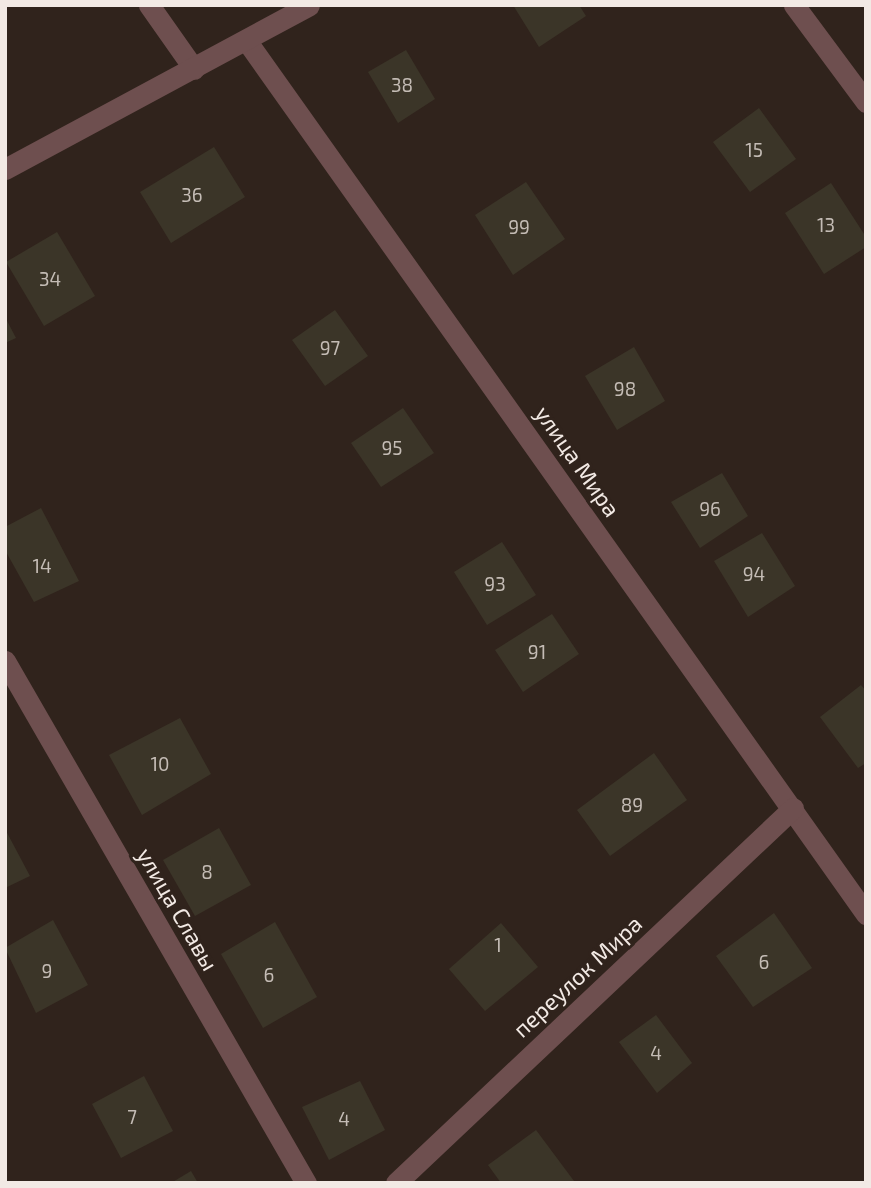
<!DOCTYPE html>
<html>
<head>
<meta charset="utf-8">
<style>
	body { margin:0 }
	#map { position:relative; width:871px; height:1188px; overflow:hidden; background:#30231c; font-family:"Exo 2",sans-serif }
	div>[style] { position:absolute }
	.building>* { inset:0; background:#3b3528 }
	.minor>* { height:21px; margin:-10.5px; padding:0 10.5px; transform-origin:10.5px; border-radius:10.5px; background:#6e4f4f }
	span { translate:-50% -50%; white-space:nowrap; text-align:center; line-height:1.15; -webkit-text-stroke:6px #30231c; paint-order:stroke }
	.number-label { font-size:19px; color:#c4bcb5 }
	.number-label span { -webkit-text-stroke-width:0 }
	.street-label { font-size:23px; color:#f2e9e4 }
	.frame { position:absolute; inset:0; border:7px solid #f2e9e4; pointer-events:none }
</style>
</head>
<body>
<div id="map">
	<div class="building">
		<div style="clip-path:polygon(513px 5px,579px 5px,586px 16px,539px 47px)"></div>
		<div style="clip-path:polygon(406px 50px,435px 99px,398px 123px,368px 72px)"></div>
		<div style="clip-path:polygon(759px 108px,796px 159px,750px 192px,713px 142px)"></div>
		<div style="clip-path:polygon(214px 147px,245px 197px,171px 243px,140px 192px)"></div>
		<div style="clip-path:polygon(526px 182px,565px 239px,513px 275px,475px 215px)"></div>
		<div style="clip-path:polygon(831px 183px,866px 237px,866px 247px,824px 274px,785px 213px)"></div>
		<div style="clip-path:polygon(57px 232px,95px 296px,44px 326px,6px 262px)"></div>
		<div style="clip-path:polygon(335px 310px,368px 356px,325px 386px,292px 340px)"></div>
		<div style="clip-path:polygon(5px 317px,16px 338px,5px 343px)"></div>
		<div style="clip-path:polygon(634px 347px,665px 401px,617px 430px,585px 376px)"></div>
		<div style="clip-path:polygon(403px 408px,434px 453px,381px 487px,351px 443px)"></div>
		<div style="clip-path:polygon(722px 473px,748px 516px,700px 548px,671px 502px)"></div>
		<div style="clip-path:polygon(41px 508px,79px 581px,34px 602px,5px 550px,5px 527px)"></div>
		<div style="clip-path:polygon(762px 533px,795px 586px,748px 617px,714px 561px)"></div>
		<div style="clip-path:polygon(502px 542px,536px 595px,487px 625px,454px 572px)"></div>
		<div style="clip-path:polygon(552px 614px,579px 654px,523px 692px,495px 650px)"></div>
		<div style="clip-path:polygon(861px 685px,866px 691px,866px 763px,858px 768px,820px 717px)"></div>
		<div style="clip-path:polygon(180px 718px,211px 774px,142px 815px,109px 755px)"></div>
		<div style="clip-path:polygon(654px 753px,687px 800px,610px 856px,577px 810px)"></div>
		<div style="clip-path:polygon(219px 828px,251px 885px,195px 916px,163px 860px)"></div>
		<div style="clip-path:polygon(5px 829px,30px 876px,5px 888px)"></div>
		<div style="clip-path:polygon(774px 913px,812px 968px,753px 1007px,716px 956px)"></div>
		<div style="clip-path:polygon(53px 920px,88px 985px,36px 1013px,5px 948px)"></div>
		<div style="clip-path:polygon(275px 922px,317px 997px,263px 1028px,221px 954px)"></div>
		<div style="clip-path:polygon(501px 923px,538px 967px,485px 1011px,449px 969px)"></div>
		<div style="clip-path:polygon(656px 1015px,692px 1063px,657px 1093px,619px 1042px)"></div>
		<div style="clip-path:polygon(144px 1076px,173px 1131px,121px 1158px,92px 1104px)"></div>
		<div style="clip-path:polygon(360px 1081px,385px 1130px,329px 1160px,302px 1107px)"></div>
		<div style="clip-path:polygon(536px 1130px,574px 1181px,571px 1183px,501px 1183px,488px 1165px)"></div>
		<div style="clip-path:polygon(191px 1171px,198px 1183px,171px 1183px)"></div>
	</div>
	<div class="minor">
		<div style="left:149px;top:5px;width:78px;rotate:54.9deg"></div>
		<div style="left:794px;top:5px;width:121px;rotate:53.4deg"></div>
		<div style="left:246px;top:40px;width:1072px;rotate:54.65deg"></div>
		<div style="left:5px;top:169px;width:345px;rotate:-28.3deg"></div>
		<div style="left:5px;top:661px;width:603px;rotate:60.03deg"></div>
		<div style="left:396px;top:1183px;width:546px;rotate:-43.37deg"></div>
	</div>
	<div class="number-label">
		<span style="left:402px;top:85px">38</span>
		<span style="left:754px;top:150px">15</span>
		<span style="left:192px;top:195px">36</span>
		<span style="left:826px;top:225px">13</span>
		<span style="left:519px;top:227px">99</span>
		<span style="left:50px;top:279px">34</span>
		<span style="left:330px;top:348px">97</span>
		<span style="left:625px;top:389px">98</span>
		<span style="left:392px;top:448px">95</span>
		<span style="left:710px;top:509px">96</span>
		<span style="left:42px;top:566px">14</span>
		<span style="left:754px;top:574px">94</span>
		<span style="left:495px;top:584px">93</span>
		<span style="left:537px;top:652px">91</span>
		<span style="left:160px;top:764px">10</span>
		<span style="left:632px;top:805px">89</span>
		<span style="left:207px;top:872px">8</span>
		<span style="left:498px;top:945px">1</span>
		<span style="left:764px;top:962px">6</span>
		<span style="left:47px;top:971px">9</span>
		<span style="left:269px;top:975px">6</span>
		<span style="left:656px;top:1053px">4</span>
		<span style="left:132px;top:1117px">7</span>
		<span style="left:344px;top:1119px">4</span>
	</div>
	<div class="street-label">
		<span style="left:578px;top:461px;rotate:55deg">улица Мира</span>
		<span style="left:178px;top:909px;rotate:60deg">улица Славы</span>
		<span style="left:577px;top:976px;rotate:-43deg">переулок Мира</span>
	</div>
	<div class="frame"></div>
</div>
</body>
</html>
